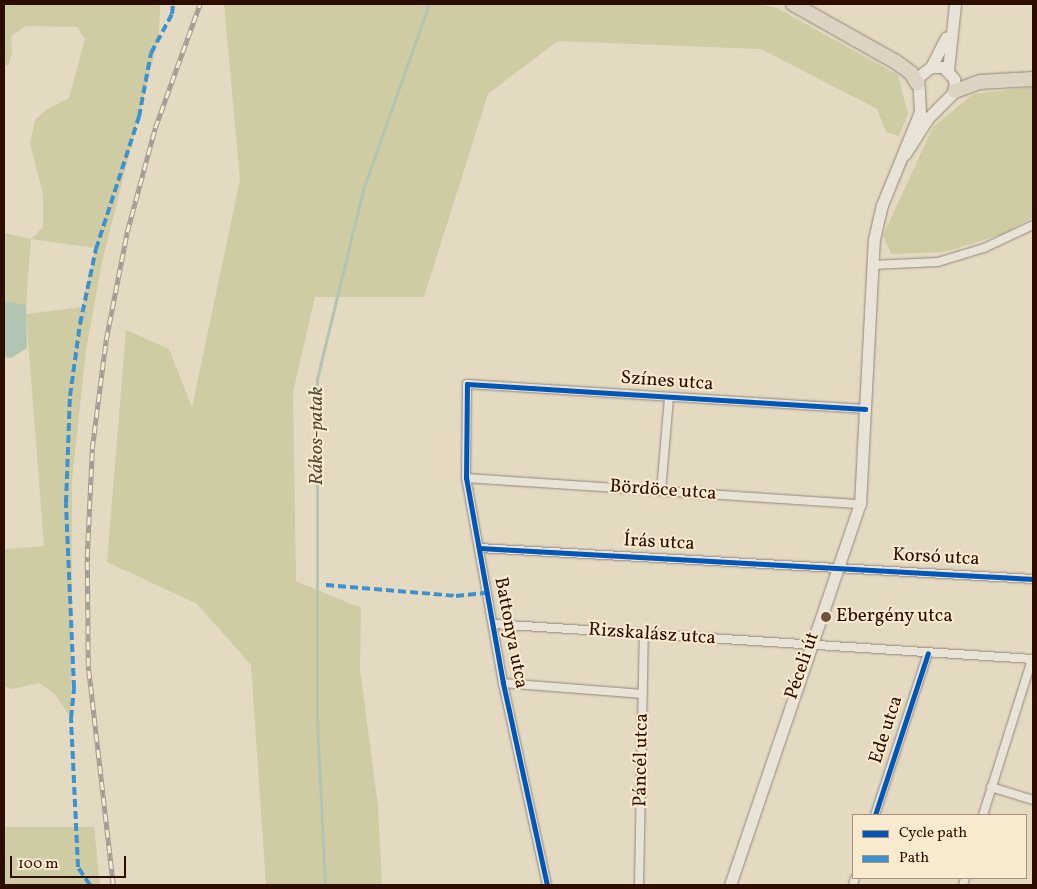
<!DOCTYPE html>
<html>
<head>
<meta charset="utf-8">
<style>
	body { margin:0 }
	#map { position:relative; width:1037px; height:889px; overflow:hidden; background:#e4d9c1; font-family:Vollkorn,serif }
	div>[style] { position:absolute }
	.green>* { inset:0; background:#cfcca3 }
	.water>* { inset:0; background:#b1c5b2 }
	.stream>* { height:2.5px; margin:-1.25px; padding:0 1.25px; transform-origin:1.25px; border-radius:1.25px; background:#b1c5b2 }
	.roads { filter:drop-shadow(0 0 1px #928778) drop-shadow(0 0 1px #928778) }
	.minor>* { height:8px; margin:-4px; padding:0 4px; transform-origin:4px; border-radius:4px; background:#e9e3d7 }
	.secondary>* { height:11px; margin:-5.5px; padding:0 5.5px; transform-origin:5.5px; border-radius:5.5px; background:#e9e3d7 }
	.trunk>* { height:14px; margin:-7px; padding:0 7px; transform-origin:7px; border-radius:7px; background:#dcd3c2 }
	.rail>* { height:4.5px; margin-top:-2.25px; transform-origin:0; background:repeating-linear-gradient(90deg,#f7eace 0 8px,#a39c92 0 16px); box-sizing:border-box; border-block:1px solid #a39c92 }
	.quiet>* { height:4px; margin-top:-2px; transform-origin:0; background:repeating-linear-gradient(90deg,#3c92d0 0 8px,transparent 0 12px) }
	.cycleway>* { height:5px; margin:-2.5px; padding:0 2.5px; transform-origin:2.5px; border-radius:2.5px; background:#0057b8 }
	.dots>* { width:14px; height:14px; translate:-50% -50%; box-sizing:border-box; border:2px solid #f7eace; border-radius:50% }
	span { translate:-50% -50%; white-space:nowrap; text-align:center; line-height:1.15; -webkit-text-stroke:4px #f7eace; paint-order:stroke }
	.street-label { font-size:19px; color:#2c0e00 }
	.poi-label { font-size:19px; color:#2c0e00 }
	.left { translate:0 -50%; text-align:left }
	.water-label { font-size:20px; color:#534b3c; font-style:italic }
	.frame { position:absolute; inset:0; border:5px solid #2c0e00; pointer-events:none }
	.legend { position:absolute; left:852px; top:814px; width:175px; height:65px; box-sizing:border-box; background:#f7eace; border:1px solid #a6927c; margin:0; padding:6px 9px; list-style:none; font-size:15px; color:#2c0e00 }
	.legend li { display:flex; align-items:center; gap:10px; height:25px }
	.legend b { width:25px; border:1px solid #a6927c }
	.scale { position:absolute; left:10px; top:856px; width:116px; height:22px; box-sizing:border-box; border:2px solid #2c0e00; border-top:0; padding-left:6px; font-size:15px; line-height:18px; white-space:nowrap; color:#2c0e00; -webkit-text-stroke:4px #f7eace; paint-order:stroke }
</style>
</head>
<body>
<div id="map">
	<div class="green">
		<div style="clip-path:polygon(4px 4px,160px 4px,159px 36px,102px 262px,86px 350px,72px 481px,71px 718px,54px 693px,39px 683px,12px 689px,4px 686px,4px 549px,44px 546px,26px 314px,82px 307px,95px 248px,31px 239px,26px 305px,4px 301px,4px 233px,31px 239px,43px 227px,43px 194px,30px 144px,35px 120px,47px 109px,69px 98px,85px 39px,77px 27px,26px 26px,11px 36px,12px 54px,8px 66px,4px 65px)"></div>
		<div style="clip-path:polygon(224px 4px,759px 4px,777px 8px,898px 75px,908px 114px,899px 136px,886px 132px,877px 109px,761px 49px,558px 41px,488px 94px,424px 297px,315px 297px,293px 392px,296px 581px,361px 608px,360px 669px,378px 806px,382px 885px,266px 885px,251px 665px,197px 604px,107px 562px,126px 330px,169px 349px,192px 407px,240px 180px)"></div>
		<div style="clip-path:polygon(1033px 87px,1033px 217px,1004px 234px,944px 252px,891px 254px,883px 235px,933px 127px,973px 94px)"></div>
		<div style="clip-path:polygon(4px 827px,94px 827px,100px 885px,4px 885px)"></div>
	</div>
	<div class="water">
		<div style="clip-path:polygon(4px 301px,26px 305px,27px 348px,11px 358px,4px 357px)"></div>
	</div>
	<div class="stream">
		<div style="left:325px;top:885px;width:165px;rotate:-92.8deg"></div>
		<div style="left:317px;top:720px;width:341px;rotate:-90deg"></div>
		<div style="left:317px;top:379px;width:195px;rotate:-76.3deg"></div>
		<div style="left:363px;top:190px;width:197px;rotate:-70.5deg"></div>
	</div>
	<div class="roads">
		<div class="minor">
			<div style="left:872px;top:265px;width:66px;rotate:-2.6deg"></div>
			<div style="left:938px;top:262px;width:48px;rotate:-16.9deg"></div>
			<div style="left:984px;top:248px;width:54px;rotate:-25.1deg"></div>
			<div style="left:466px;top:478px;width:395px;rotate:3.8deg"></div>
			<div style="left:661px;top:491px;width:94px;rotate:-85.1deg"></div>
			<div style="left:479px;top:548px;width:555px;rotate:3.2deg"></div>
			<div style="left:493px;top:624px;width:541px;rotate:3.71deg"></div>
			<div style="left:503px;top:683px;width:140px;rotate:4.5deg"></div>
			<div style="left:991px;top:787px;width:44px;rotate:17.2deg"></div>
			<div style="left:875px;top:815px;width:170px;rotate:-71.9deg"></div>
			<div style="left:983px;top:815px;width:163px;rotate:-72.5deg"></div>
			<div style="left:547px;top:885px;width:207px;rotate:-102.3deg"></div>
			<div style="left:503px;top:683px;width:208px;rotate:-100.2deg"></div>
			<div style="left:466px;top:478px;width:94px;rotate:-89.4deg"></div>
			<div style="left:467px;top:384px;width:399px;rotate:3.6deg"></div>
			<div style="left:639px;top:885px;width:251px;rotate:-88.9deg"></div>
			<div style="left:853px;top:885px;width:7px;rotate:-74deg"></div>
			<div style="left:963px;top:885px;width:7px;rotate:-74deg"></div>
		</div>
		<div class="secondary">
			<div style="left:931px;top:67px;width:33px;rotate:-63deg"></div>
			<div style="left:948px;top:70px;width:66px;rotate:-83.9deg"></div>
			<div style="left:730px;top:885px;width:403px;rotate:-71.2deg"></div>
			<div style="left:860px;top:504px;width:265px;rotate:-87deg"></div>
			<div style="left:874px;top:239px;width:35px;rotate:-77deg"></div>
			<div style="left:882px;top:205px;width:100px;rotate:-67.8deg"></div>
			<div style="left:920px;top:112px;width:35px;rotate:-93deg"></div>
			<div style="left:918px;top:77px;width:16px;rotate:-38deg"></div>
			<div style="left:931px;top:67px;width:12px"></div>
			<div style="left:943px;top:67px;width:16px;rotate:47deg"></div>
			<div style="left:954px;top:79px;width:12px;rotate:85deg"></div>
			<div style="left:955px;top:91px;width:38px;rotate:135deg"></div>
			<div style="left:928px;top:118px;width:43px;rotate:122.6deg"></div>
		</div>
		<div class="trunk">
			<div style="left:793px;top:4px;width:118px;rotate:29.4deg"></div>
			<div style="left:896px;top:62px;width:19px;rotate:36deg"></div>
			<div style="left:911px;top:73px;width:12px;rotate:59deg"></div>
			<div style="left:955px;top:91px;width:27px;rotate:-20deg"></div>
			<div style="left:980px;top:82px;width:53px;rotate:-3.2deg"></div>
		</div>
	</div>
	<div class="rail">
		<div style="left:113px;top:885px;width:220px;rotate:-96.5deg"></div>
		<div style="left:88px;top:666px;width:109px;rotate:-90.5deg"></div>
		<div style="left:87px;top:557px;width:108px;rotate:-87.3deg"></div>
		<div style="left:92px;top:449px;width:110px;rotate:-82.7deg"></div>
		<div style="left:106px;top:340px;width:110px;rotate:-79deg"></div>
		<div style="left:127px;top:232px;width:108px;rotate:-74.9deg"></div>
		<div style="left:155px;top:128px;width:132px;rotate:-70.1deg"></div>
	</div>
	<div class="quiet">
		<div style="left:326px;top:585px;width:130px;rotate:4.8deg"></div>
		<div style="left:456px;top:596px;width:31px;rotate:-6deg"></div>
		<div style="left:90px;top:885px;width:22px;rotate:-124deg"></div>
		<div style="left:78px;top:867px;width:149px;rotate:-92.7deg"></div>
		<div style="left:71px;top:718px;width:30px;rotate:-84deg"></div>
		<div style="left:74px;top:688px;width:185px;rotate:-92.5deg"></div>
		<div style="left:66px;top:503px;width:107px;rotate:-87.9deg"></div>
		<div style="left:70px;top:396px;width:73px;rotate:-82.1deg"></div>
		<div style="left:80px;top:324px;width:77px;rotate:-78deg"></div>
		<div style="left:96px;top:249px;width:139px;rotate:-72deg"></div>
		<div style="left:139px;top:117px;width:65px;rotate:-79.4deg"></div>
		<div style="left:151px;top:53px;width:44px;rotate:-61.7deg"></div>
		<div style="left:172px;top:14px;width:10px;rotate:-84deg"></div>
	</div>
	<div class="cycleway">
		<div style="left:479px;top:548px;width:555px;rotate:3.2deg"></div>
		<div style="left:875px;top:815px;width:170px;rotate:-71.9deg"></div>
		<div style="left:547px;top:885px;width:207px;rotate:-102.3deg"></div>
		<div style="left:503px;top:683px;width:208px;rotate:-100.2deg"></div>
		<div style="left:466px;top:478px;width:94px;rotate:-89.4deg"></div>
		<div style="left:467px;top:384px;width:399px;rotate:3.6deg"></div>
	</div>
	<div class="dots">
		<div style="left:826px;top:617px;background:#6c5544"></div>
	</div>
	<div class="street-label">
		<span style="left:667px;top:382px;rotate:4deg">Színes utca</span>
		<span style="left:663px;top:491px;rotate:4deg">Bördöce utca</span>
		<span style="left:659px;top:543px;rotate:3deg">Írás utca</span>
		<span style="left:936px;top:558px;rotate:3deg">Korsó utca</span>
		<span style="left:510px;top:633px;rotate:79deg">Battonya utca</span>
		<span style="left:652px;top:635px;rotate:4deg">Rizskalász utca</span>
		<span style="left:803px;top:666px;rotate:-71deg">Péceli út</span>
		<span style="left:887px;top:730px;rotate:-72deg">Ede utca</span>
		<span style="left:642px;top:760px;rotate:-89deg">Páncél utca</span>
	</div>
	<div class="poi-label">
		<span class="left" style="left:836px;top:617px">Ebergény utca</span>
	</div>
	<div class="water-label">
		<span style="left:317px;top:436px;rotate:-90deg">Rákos-patak</span>
	</div>
	<div class="frame"></div>
	<ul class="legend">
	<li><b style="height:6px;background:#0057b8"></b>Cycle path</li>
	<li><b style="height:6px;background:#3c92d0"></b>Path</li>
	</ul>
	<div class="scale">100 m</div>
</div>
</body>
</html>
